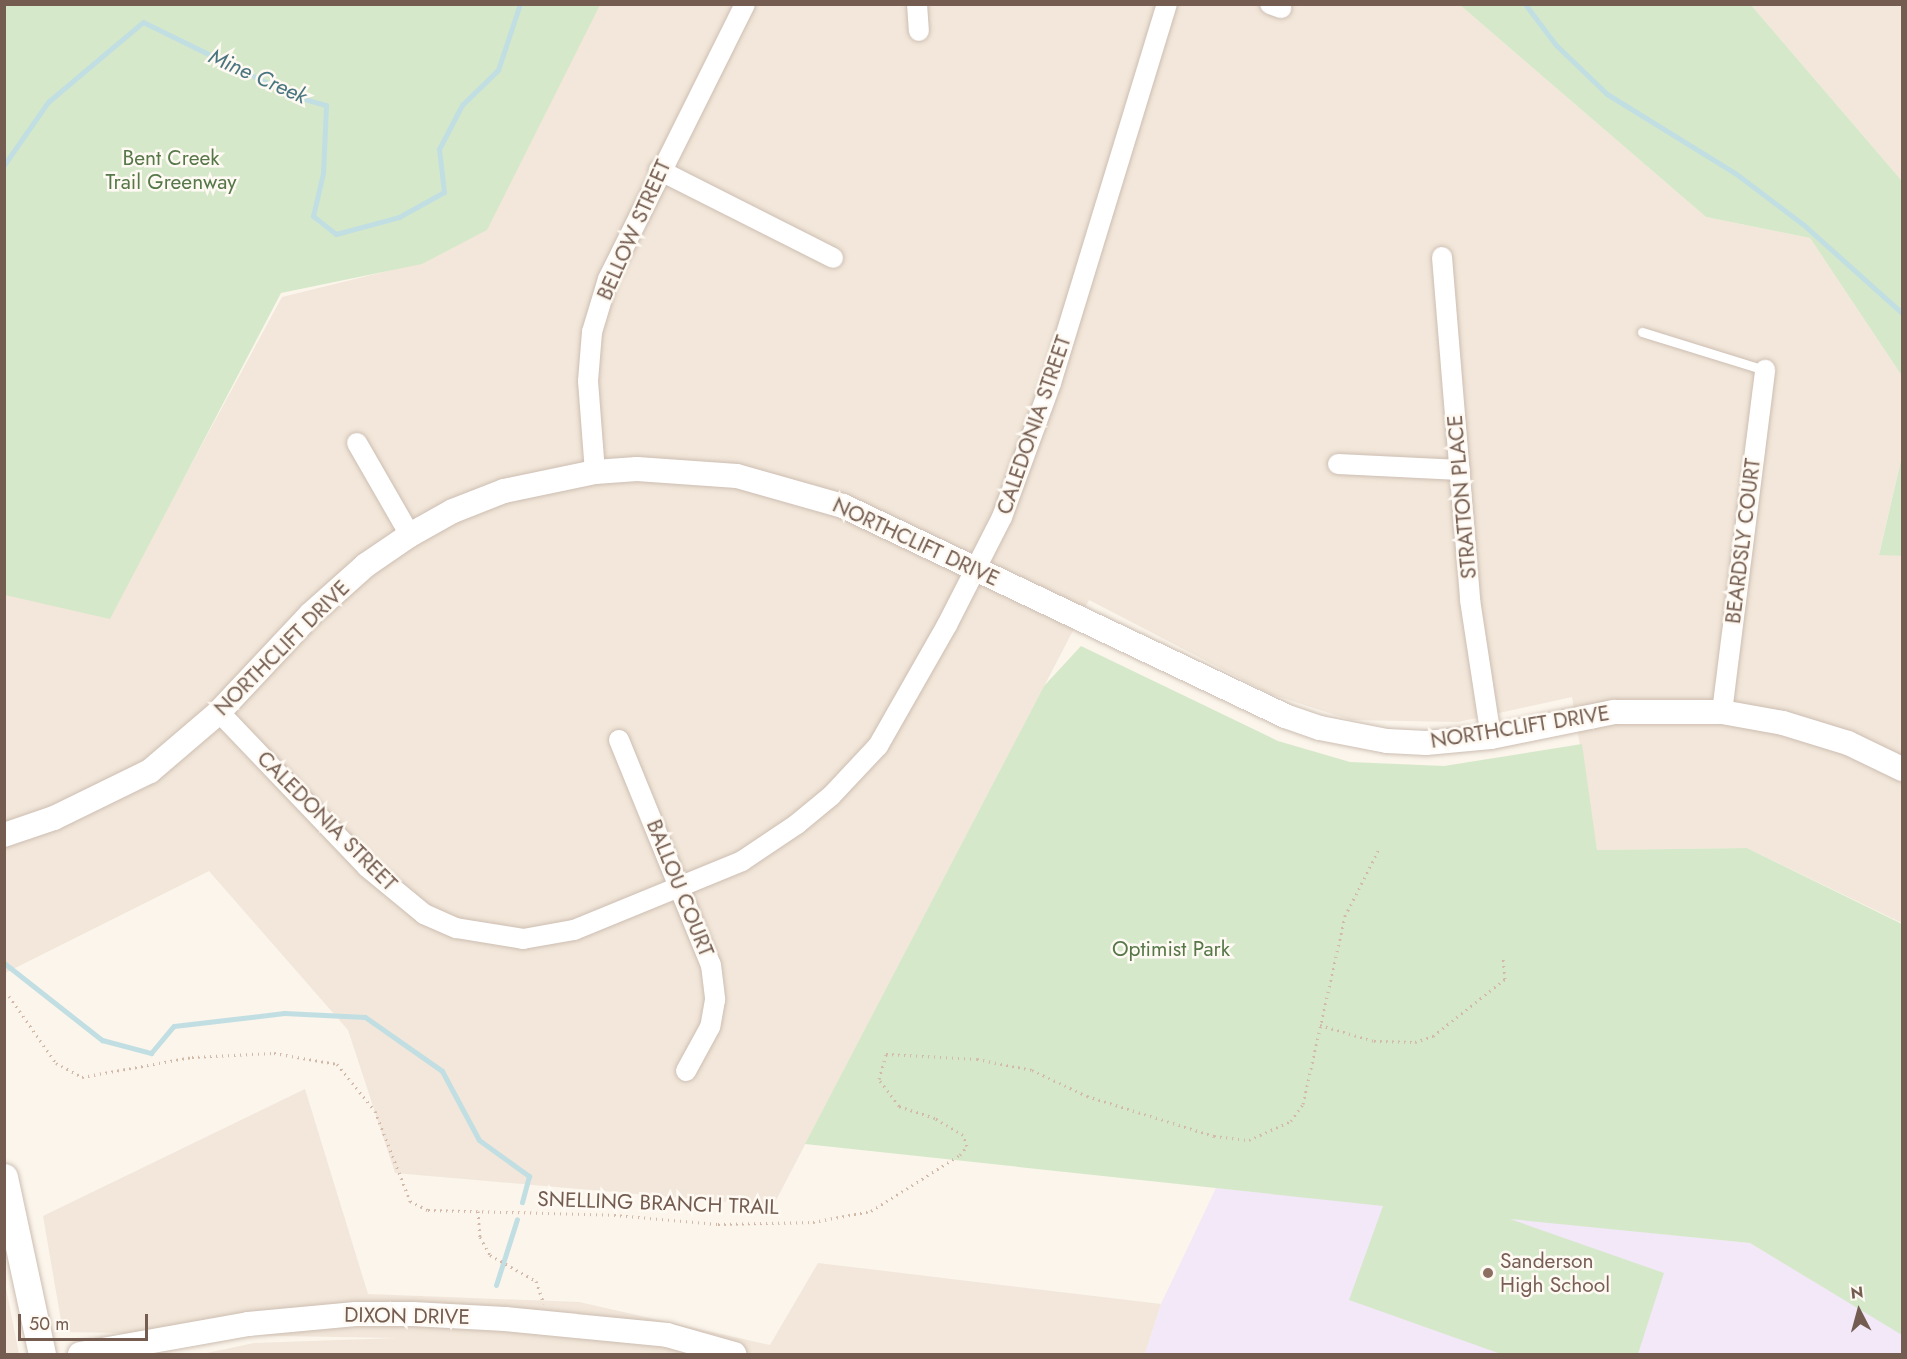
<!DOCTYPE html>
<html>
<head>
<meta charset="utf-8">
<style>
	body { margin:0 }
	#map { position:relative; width:1907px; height:1359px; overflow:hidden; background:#fbf5eb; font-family:Jost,sans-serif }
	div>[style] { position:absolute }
	.residential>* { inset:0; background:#f2e7da }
	.education>* { inset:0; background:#f2e8f8 }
	.green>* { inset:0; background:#d6e8ca }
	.stream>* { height:5px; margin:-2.5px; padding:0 2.5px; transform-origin:2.5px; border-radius:2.5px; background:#c1dee3 }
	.path>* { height:3px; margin-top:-1.5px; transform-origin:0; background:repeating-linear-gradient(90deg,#d3b9a8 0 1.5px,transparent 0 6px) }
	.roads { filter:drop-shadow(0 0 2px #cdbeb2) drop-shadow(0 0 2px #cdbeb2) }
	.service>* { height:9px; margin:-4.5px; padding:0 4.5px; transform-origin:4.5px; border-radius:4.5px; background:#fff }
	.minor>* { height:20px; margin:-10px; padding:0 10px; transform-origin:10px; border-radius:10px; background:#fff }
	.tertiary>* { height:24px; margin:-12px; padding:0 12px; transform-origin:12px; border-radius:12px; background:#fff }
	.secondary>* { height:27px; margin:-13.5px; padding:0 13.5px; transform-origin:13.5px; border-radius:13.5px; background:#fff }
	.dots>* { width:16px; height:16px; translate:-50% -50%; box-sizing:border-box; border:3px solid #fef9f2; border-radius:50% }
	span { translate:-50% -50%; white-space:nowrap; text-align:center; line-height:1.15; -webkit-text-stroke:5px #fef9f2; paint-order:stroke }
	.park-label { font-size:21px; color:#567849 }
	.street-label { font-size:21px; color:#745d50 }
	.education-label { font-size:21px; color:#785e54 }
	.left { translate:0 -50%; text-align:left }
	.water-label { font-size:22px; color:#48757f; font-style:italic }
	.frame { position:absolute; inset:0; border:6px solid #745d50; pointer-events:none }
	.north { position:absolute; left:1829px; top:1281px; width:60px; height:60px; -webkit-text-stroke:4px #fef9f2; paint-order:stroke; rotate:354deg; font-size:16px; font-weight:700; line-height:24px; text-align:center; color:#745d50 }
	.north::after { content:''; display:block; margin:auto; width:21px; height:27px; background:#745d50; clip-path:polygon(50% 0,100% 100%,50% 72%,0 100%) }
	.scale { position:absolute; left:18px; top:1314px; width:130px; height:27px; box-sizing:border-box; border:3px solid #745d50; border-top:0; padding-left:8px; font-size:18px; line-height:21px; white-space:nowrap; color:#745d50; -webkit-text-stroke:4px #fef9f2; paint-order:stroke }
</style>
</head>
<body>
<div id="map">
	<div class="residential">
		<div style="clip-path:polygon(600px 5px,1460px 5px,1706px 217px,1810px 238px,1902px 376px,1902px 456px,1879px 554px,1902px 556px,1902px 923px,1747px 848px,1597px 850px,1572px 697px,1458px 722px,1351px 720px,1270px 694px,1089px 600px,773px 1206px,395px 1173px,348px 1030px,209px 871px,5px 973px,5px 590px,129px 579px,282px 297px,420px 263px)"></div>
		<div style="clip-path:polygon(1751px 5px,1902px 5px,1902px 181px)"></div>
		<div style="clip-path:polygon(305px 1089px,368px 1294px,579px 1302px,770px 1345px,818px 1263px,1161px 1304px,1145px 1354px,202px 1354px,254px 1343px,397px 1338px,63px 1332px,43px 1216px)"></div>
		<div style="clip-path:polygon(5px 1283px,19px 1354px,5px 1354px)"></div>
	</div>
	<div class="education">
		<div style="clip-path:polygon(1216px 1188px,1750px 1243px,1902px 1334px,1902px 1354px,1145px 1354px,1161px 1304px)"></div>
	</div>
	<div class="green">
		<div style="clip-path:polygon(5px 4px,600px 5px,487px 230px,422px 264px,281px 293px,110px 619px,5px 595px)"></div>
		<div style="clip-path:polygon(1460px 5px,1751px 5px,1902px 181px,1902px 376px,1810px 238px,1706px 217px)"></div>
		<div style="clip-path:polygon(1902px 456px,1902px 556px,1879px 555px)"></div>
		<div style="clip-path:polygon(1081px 646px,1278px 741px,1350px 762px,1444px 766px,1582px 744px,1597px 850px,1747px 848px,1902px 924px,1902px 1335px,1750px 1243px,1510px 1219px,1664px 1273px,1638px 1354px,1501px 1354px,1349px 1300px,1383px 1206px,805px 1144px,1044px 686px)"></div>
	</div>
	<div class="stream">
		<div style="left:1525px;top:4px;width:51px;rotate:52.9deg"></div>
		<div style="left:1556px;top:45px;width:71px;rotate:43.9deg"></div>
		<div style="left:1607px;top:94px;width:150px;rotate:31.7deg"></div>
		<div style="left:1735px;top:173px;width:88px;rotate:37.1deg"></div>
		<div style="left:1805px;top:226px;width:130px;rotate:41.9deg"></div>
		<div style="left:4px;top:165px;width:77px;rotate:-55.1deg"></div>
		<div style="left:48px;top:102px;width:124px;rotate:-40.1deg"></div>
		<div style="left:143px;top:22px;width:168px;rotate:26.1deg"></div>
		<div style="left:294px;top:96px;width:33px;rotate:16deg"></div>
		<div style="left:326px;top:105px;width:68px;rotate:92.5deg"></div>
		<div style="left:323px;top:173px;width:44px;rotate:103.1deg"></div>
		<div style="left:313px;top:216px;width:29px;rotate:38deg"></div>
		<div style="left:336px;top:234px;width:65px;rotate:-15.1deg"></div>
		<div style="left:399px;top:217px;width:51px;rotate:-29.1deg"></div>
		<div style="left:444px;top:192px;width:43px;rotate:-96.6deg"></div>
		<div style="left:439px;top:149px;width:50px;rotate:-62.4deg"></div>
		<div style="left:462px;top:105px;width:50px;rotate:-44.2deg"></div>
		<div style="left:498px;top:70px;width:70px;rotate:-71.6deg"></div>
		<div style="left:4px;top:963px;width:125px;rotate:38.2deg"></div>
		<div style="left:102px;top:1040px;width:51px;rotate:14.9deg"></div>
		<div style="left:151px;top:1053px;width:35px;rotate:-50deg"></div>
		<div style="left:174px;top:1026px;width:111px;rotate:-6.7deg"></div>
		<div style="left:284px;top:1013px;width:81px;rotate:2.8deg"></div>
		<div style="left:365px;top:1017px;width:94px;rotate:35deg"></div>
		<div style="left:442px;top:1071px;width:78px;rotate:61.8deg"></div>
		<div style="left:479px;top:1140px;width:62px;rotate:35.8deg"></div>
		<div style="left:529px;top:1176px;width:27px;rotate:105deg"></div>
		<div style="left:496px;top:1285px;width:69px;rotate:-72.3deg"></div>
	</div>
	<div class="path">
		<div style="left:4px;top:997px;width:5px;rotate:-11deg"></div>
		<div style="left:9px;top:996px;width:82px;rotate:55deg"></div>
		<div style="left:56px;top:1063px;width:30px;rotate:28deg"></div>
		<div style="left:82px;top:1077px;width:112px;rotate:-10.3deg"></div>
		<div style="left:192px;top:1057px;width:82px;rotate:-2.8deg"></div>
		<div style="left:274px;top:1053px;width:64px;rotate:9.9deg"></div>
		<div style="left:337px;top:1064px;width:60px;rotate:51deg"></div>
		<div style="left:375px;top:1111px;width:97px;rotate:68.7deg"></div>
		<div style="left:410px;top:1201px;width:20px;rotate:27deg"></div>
		<div style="left:428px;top:1210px;width:186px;rotate:1.5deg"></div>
		<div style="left:614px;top:1215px;width:104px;rotate:4.9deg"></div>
		<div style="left:718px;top:1224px;width:95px;rotate:-1.2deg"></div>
		<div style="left:813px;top:1222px;width:59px;rotate:-10.7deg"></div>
		<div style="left:871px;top:1211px;width:105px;rotate:-32.2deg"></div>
		<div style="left:960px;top:1155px;width:11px;rotate:-52deg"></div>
		<div style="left:967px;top:1146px;width:12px;rotate:-110deg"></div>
		<div style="left:963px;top:1135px;width:33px;rotate:-149deg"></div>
		<div style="left:935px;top:1118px;width:38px;rotate:-162deg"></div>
		<div style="left:899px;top:1106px;width:34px;rotate:-127deg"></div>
		<div style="left:879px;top:1079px;width:26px;rotate:-74deg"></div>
		<div style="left:886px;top:1054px;width:91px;rotate:3.1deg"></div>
		<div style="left:977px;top:1059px;width:56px;rotate:11.3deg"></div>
		<div style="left:1032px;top:1070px;width:61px;rotate:25.3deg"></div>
		<div style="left:1087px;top:1096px;width:133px;rotate:17.5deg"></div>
		<div style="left:1214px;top:1136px;width:35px;rotate:7deg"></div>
		<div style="left:1249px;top:1140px;width:46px;rotate:-24.3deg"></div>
		<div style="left:1291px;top:1121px;width:21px;rotate:-55deg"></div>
		<div style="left:1303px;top:1104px;width:193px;rotate:-77.4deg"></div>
		<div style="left:1345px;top:916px;width:77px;rotate:-63.1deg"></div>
		<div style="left:1320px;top:1025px;width:56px;rotate:16.5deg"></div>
		<div style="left:1374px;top:1041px;width:41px;rotate:1.4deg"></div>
		<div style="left:1415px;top:1042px;width:19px;rotate:-18deg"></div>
		<div style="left:1433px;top:1036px;width:92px;rotate:-38.4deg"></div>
		<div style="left:1505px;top:979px;width:23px;rotate:-95deg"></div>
		<div style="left:478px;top:1211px;width:26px;rotate:86deg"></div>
		<div style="left:480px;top:1237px;width:21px;rotate:61deg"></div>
		<div style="left:490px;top:1255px;width:53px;rotate:29.5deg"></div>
		<div style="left:536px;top:1281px;width:24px;rotate:71deg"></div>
	</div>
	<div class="roads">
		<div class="service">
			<div style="left:1642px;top:332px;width:129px;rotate:17.2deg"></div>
		</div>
		<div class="minor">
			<div style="left:917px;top:4px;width:27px;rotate:86deg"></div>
			<div style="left:1270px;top:4px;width:12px;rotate:20deg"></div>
			<div style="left:659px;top:170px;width:195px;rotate:26.8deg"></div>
			<div style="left:1442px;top:257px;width:344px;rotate:85.3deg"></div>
			<div style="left:1470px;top:600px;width:139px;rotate:81.3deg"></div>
			<div style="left:357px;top:443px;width:106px;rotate:60.1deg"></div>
			<div style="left:1338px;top:464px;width:122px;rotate:2.8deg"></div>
			<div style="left:595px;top:472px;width:91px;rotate:-94.4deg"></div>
			<div style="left:588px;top:381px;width:49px;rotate:-85.3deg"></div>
			<div style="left:592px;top:332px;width:55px;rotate:-73.2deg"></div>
			<div style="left:608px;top:279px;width:307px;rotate:-63.5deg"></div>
			<div style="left:219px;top:712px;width:214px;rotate:46.3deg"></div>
			<div style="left:367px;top:867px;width:74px;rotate:39.5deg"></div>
			<div style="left:424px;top:914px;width:35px;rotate:24deg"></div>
			<div style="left:456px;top:928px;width:68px;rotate:9.3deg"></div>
			<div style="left:523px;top:939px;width:52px;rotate:-10deg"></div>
			<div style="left:574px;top:930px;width:182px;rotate:-22.3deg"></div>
			<div style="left:742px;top:861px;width:66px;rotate:-33.9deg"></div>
			<div style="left:797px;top:824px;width:44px;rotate:-39.5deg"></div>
			<div style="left:831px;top:796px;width:69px;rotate:-46.8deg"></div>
			<div style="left:878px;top:746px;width:139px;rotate:-60.3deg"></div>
			<div style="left:947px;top:625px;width:121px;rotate:-63deg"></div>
			<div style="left:1002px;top:517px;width:143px;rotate:-69.9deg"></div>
			<div style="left:1051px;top:383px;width:396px;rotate:-73deg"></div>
			<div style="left:1722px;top:712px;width:345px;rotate:-82.8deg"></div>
			<div style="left:619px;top:740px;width:243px;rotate:67.8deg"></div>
			<div style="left:711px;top:965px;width:35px;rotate:83deg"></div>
			<div style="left:715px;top:1000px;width:27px;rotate:100deg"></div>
			<div style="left:710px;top:1027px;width:50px;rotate:118.6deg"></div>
		</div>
		<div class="tertiary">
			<div style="left:4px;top:835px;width:53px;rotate:-18.8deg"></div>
			<div style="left:54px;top:818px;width:107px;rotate:-26.1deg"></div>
			<div style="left:150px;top:771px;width:91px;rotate:-40.5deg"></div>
			<div style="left:219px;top:712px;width:134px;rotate:-46.8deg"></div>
			<div style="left:311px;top:614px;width:74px;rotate:-41.7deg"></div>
			<div style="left:366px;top:565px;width:53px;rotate:-34.3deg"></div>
			<div style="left:410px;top:535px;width:49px;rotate:-29.2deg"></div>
			<div style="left:453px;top:511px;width:55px;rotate:-21.4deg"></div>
			<div style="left:504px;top:491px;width:93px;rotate:-11.8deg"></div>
			<div style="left:595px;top:472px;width:42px;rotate:-4.1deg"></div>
			<div style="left:637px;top:469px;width:100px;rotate:4deg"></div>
			<div style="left:737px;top:476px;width:110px;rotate:15.8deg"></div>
			<div style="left:843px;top:506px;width:489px;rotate:25.4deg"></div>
			<div style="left:1285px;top:716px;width:37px;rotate:19deg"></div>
			<div style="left:1320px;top:728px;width:68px;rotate:11deg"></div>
			<div style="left:1387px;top:741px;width:39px;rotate:3deg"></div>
			<div style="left:1426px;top:743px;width:65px;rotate:-5.3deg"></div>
			<div style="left:1491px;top:737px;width:126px;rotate:-11.5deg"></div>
			<div style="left:1614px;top:712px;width:108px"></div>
			<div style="left:1722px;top:712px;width:62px;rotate:10.2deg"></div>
			<div style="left:1783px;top:723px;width:68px;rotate:17.1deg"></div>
			<div style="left:1848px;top:743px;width:60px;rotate:25.7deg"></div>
			<div style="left:80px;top:1354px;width:171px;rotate:-10.1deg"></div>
			<div style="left:248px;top:1324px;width:108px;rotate:-5.3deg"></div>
			<div style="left:356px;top:1314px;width:57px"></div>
			<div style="left:413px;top:1314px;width:92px;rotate:3.1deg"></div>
			<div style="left:505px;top:1319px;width:163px;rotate:5.6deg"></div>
			<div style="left:667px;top:1335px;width:70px;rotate:15.8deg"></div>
		</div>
		<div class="secondary">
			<div style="left:4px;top:1177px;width:181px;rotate:77.9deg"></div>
		</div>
	</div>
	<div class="dots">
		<div style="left:1488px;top:1273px;background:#8d6e63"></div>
	</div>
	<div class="park-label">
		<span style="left:171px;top:170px">Bent Creek<br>Trail Greenway</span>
		<span style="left:1171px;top:949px">Optimist Park</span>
	</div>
	<div class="street-label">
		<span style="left:634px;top:230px;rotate:-66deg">BELLOW STREET</span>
		<span style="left:1034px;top:425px;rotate:-71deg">CALEDONIA STREET</span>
		<span style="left:1462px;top:497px;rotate:-95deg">STRATTON PLACE</span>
		<span style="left:1743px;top:541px;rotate:-83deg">BEARDSLY COURT</span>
		<span style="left:916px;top:542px;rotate:25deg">NORTHCLIFT DRIVE</span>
		<span style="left:282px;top:648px;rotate:-45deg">NORTHCLIFT DRIVE</span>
		<span style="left:1520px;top:727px;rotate:-9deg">NORTHCLIFT DRIVE</span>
		<span style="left:327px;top:821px;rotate:45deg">CALEDONIA STREET</span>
		<span style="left:680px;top:888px;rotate:68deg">BALLOU COURT</span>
		<span style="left:658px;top:1203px;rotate:2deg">SNELLING BRANCH TRAIL</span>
		<span style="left:407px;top:1316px;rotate:1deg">DIXON DRIVE</span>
	</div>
	<div class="education-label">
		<span class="left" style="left:1500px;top:1273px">Sanderson<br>High School</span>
	</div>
	<div class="water-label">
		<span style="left:258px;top:76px;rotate:24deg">Mine Creek</span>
	</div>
	<div class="frame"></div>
	<div class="north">N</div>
	<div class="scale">50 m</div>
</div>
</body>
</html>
